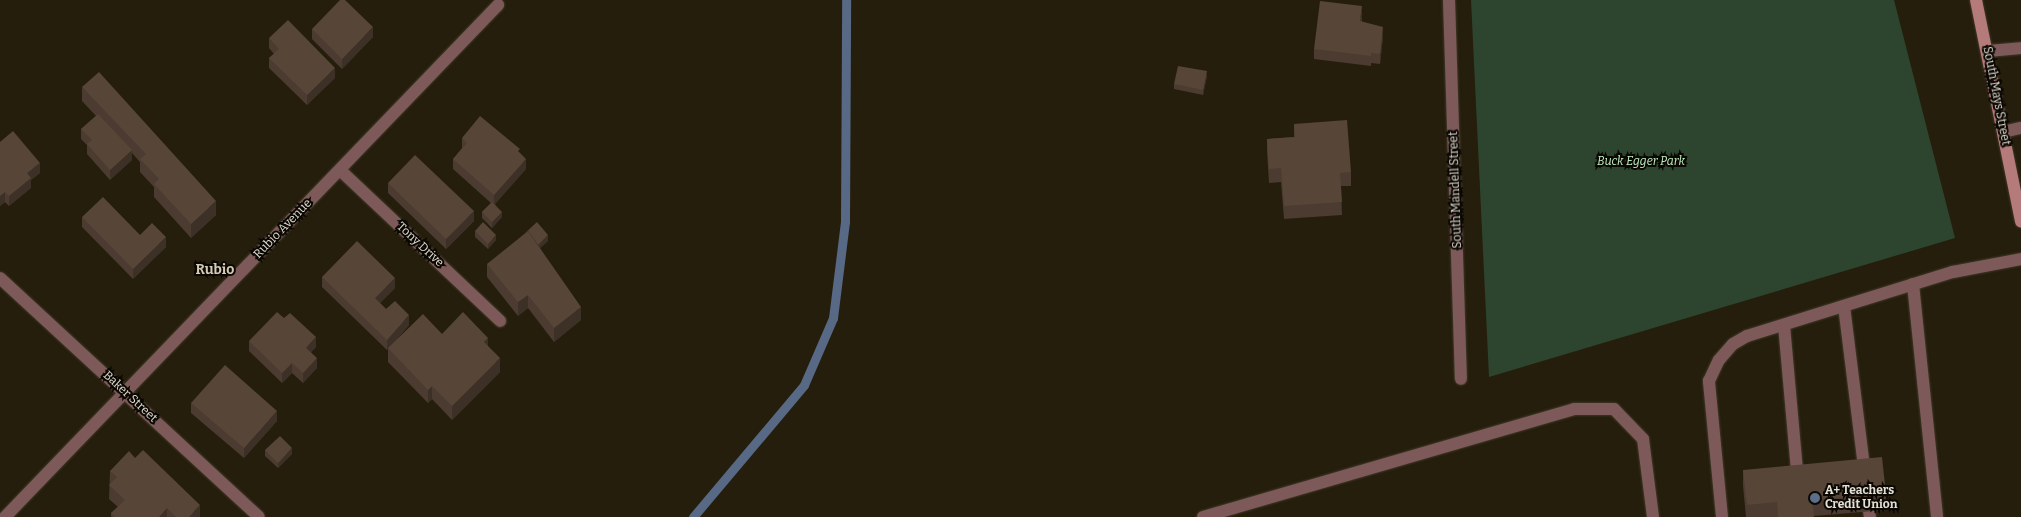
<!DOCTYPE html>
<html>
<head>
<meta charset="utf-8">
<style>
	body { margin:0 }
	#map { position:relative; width:2021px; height:517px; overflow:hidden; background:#251e0c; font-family:Bitter,serif }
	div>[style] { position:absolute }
	.green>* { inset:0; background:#2d452e }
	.stream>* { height:9px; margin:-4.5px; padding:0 4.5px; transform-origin:4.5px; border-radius:4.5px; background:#576985 }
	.roads { filter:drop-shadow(0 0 1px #403928) drop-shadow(0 0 1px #403928) }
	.service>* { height:12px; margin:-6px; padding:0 6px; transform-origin:6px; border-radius:6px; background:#7e5959 }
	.minor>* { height:12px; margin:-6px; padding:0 6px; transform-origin:6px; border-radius:6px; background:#7e5959 }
	.secondary>* { height:12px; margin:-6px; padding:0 6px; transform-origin:6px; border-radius:6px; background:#b57a7a }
	.wall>* { inset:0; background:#4b3b30 }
	.shaded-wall>* { inset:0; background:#3d3027 }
	.building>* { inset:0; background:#574538 }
	.dots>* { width:14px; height:14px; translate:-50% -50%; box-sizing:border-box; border:2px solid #0b0803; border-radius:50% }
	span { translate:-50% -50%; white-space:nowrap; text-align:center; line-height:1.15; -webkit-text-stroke:4px #0b0803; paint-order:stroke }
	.street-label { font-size:12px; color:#e5e0d5 }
	.park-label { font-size:12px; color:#bfefc0; font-style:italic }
	.poi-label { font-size:12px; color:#e5e0d5; font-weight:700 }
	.left { translate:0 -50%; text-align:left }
	.neighbourhood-label { font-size:14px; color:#d5ccb5; font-weight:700 }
</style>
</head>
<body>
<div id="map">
	<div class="green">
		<div style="clip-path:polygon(1471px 0,1894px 0,1955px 238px,1489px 377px)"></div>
	</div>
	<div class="stream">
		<div style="left:693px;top:517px;width:172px;rotate:-49.9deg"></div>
		<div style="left:804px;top:385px;width:73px;rotate:-66.6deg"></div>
		<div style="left:833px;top:318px;width:97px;rotate:-82.9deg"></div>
		<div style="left:845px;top:222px;width:222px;rotate:-89.7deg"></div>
	</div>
	<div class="roads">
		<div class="service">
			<div style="left:1988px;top:51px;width:33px;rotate:-5deg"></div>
			<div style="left:2003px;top:132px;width:18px;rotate:-13deg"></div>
			<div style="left:340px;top:170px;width:220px;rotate:43.3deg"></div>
			<div style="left:1913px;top:284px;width:234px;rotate:84.1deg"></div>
			<div style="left:1844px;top:306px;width:170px;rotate:82.9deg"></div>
			<div style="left:1784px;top:325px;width:157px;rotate:84.9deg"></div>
			<div style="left:1869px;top:511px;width:6px;rotate:81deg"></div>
			<div style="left:1203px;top:517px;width:386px;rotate:-16.2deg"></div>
			<div style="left:1574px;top:409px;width:40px"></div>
			<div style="left:1614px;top:409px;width:42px;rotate:46deg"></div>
			<div style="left:1643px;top:439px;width:79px;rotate:82.7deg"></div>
			<div style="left:1722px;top:517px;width:137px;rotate:-95.5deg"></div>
			<div style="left:1709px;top:381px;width:23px;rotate:-65deg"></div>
			<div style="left:1719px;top:360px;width:21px;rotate:-49deg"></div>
			<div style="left:1733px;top:344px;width:16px;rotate:-30deg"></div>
			<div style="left:1747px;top:336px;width:216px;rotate:-17.3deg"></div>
			<div style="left:1953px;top:272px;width:69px;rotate:-10.8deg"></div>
		</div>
		<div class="minor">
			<div style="left:1449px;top:0;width:379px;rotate:88.2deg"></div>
			<div style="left:0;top:278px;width:352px;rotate:42.7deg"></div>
			<div style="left:5px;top:517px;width:711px;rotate:-46.08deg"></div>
		</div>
		<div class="secondary">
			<div style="left:1976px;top:0;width:226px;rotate:78.5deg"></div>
		</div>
	</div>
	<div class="wall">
		<div style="clip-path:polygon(1362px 16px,1362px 22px,1383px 37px,1380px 64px,1371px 63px,1371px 66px,1314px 59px,1314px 49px)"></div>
		<div style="clip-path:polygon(312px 29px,373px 37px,342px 69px,312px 39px)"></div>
		<div style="clip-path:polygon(269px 38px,335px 78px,307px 105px,269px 68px,269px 58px,274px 54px,269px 48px)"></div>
		<div style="clip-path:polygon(1207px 76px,1203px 95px,1174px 89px,1174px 84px)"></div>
		<div style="clip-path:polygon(82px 87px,216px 215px,191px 238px,154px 197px,154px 187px,140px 172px,140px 162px,132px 153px,132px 160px,110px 180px,87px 154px,87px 145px,81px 139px,81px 129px,96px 116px,82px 101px)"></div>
		<div style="clip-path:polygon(1294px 124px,1351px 172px,1351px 186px,1341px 186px,1342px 215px,1284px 219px,1281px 182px,1269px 183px,1267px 152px,1267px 139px,1294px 137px)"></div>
		<div style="clip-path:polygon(462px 138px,520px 154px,526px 169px,495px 204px,502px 217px,492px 228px,482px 218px,482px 212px,491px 203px,453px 169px,453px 159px,462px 148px)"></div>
		<div style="clip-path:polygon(0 142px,40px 173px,31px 180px,31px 188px,9px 206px,5px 202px,0 206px)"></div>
		<div style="clip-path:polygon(388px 183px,474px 221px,446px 249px,388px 193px)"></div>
		<div style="clip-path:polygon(82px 217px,140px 235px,166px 247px,133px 279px,82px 227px)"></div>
		<div style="clip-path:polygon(475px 231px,496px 240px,488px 249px,475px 237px)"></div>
		<div style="clip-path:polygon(548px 241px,540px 248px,581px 320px,554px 342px,528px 308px,518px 316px,487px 277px,487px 264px)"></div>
		<div style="clip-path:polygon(322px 277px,395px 288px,380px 303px,386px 309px,409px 325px,393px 344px,442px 334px,488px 346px,500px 372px,452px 420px,432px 399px,428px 403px,388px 362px,388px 349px,387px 350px,322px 287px)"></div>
		<div style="clip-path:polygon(249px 341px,316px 347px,311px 352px,317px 368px,303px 383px,292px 373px,282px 383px,249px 351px)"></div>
		<div style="clip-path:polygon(191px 403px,277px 421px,244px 458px,191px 413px)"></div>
		<div style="clip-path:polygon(265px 450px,292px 454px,278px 468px,265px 456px)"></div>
		<div style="clip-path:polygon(135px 458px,200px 517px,111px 517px,111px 513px,118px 507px,109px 499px,110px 471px)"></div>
		<div style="clip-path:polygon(1743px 470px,1886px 494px,1886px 510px,1814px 516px,1814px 517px,1746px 517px,1743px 486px)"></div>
	</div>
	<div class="shaded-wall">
		<div style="clip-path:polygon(1362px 6px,1362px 16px,1360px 31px,1360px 21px)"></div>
		<div style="clip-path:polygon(373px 27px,373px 37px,342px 69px,342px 59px)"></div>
		<div style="clip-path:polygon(1383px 27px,1383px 37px,1380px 64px,1380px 54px)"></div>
		<div style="clip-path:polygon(335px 68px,335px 78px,307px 105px,307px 95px)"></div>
		<div style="clip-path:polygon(1207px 71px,1207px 76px,1203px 95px,1203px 90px)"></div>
		<div style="clip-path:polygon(132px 150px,132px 160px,110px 180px,110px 170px)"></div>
		<div style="clip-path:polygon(526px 159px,526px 169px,494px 205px,494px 195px)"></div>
		<div style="clip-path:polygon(40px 163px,40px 173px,31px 180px,31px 188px,9px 206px,9px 196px,27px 173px)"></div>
		<div style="clip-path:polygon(5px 192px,5px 202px,0 206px,0 196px)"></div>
		<div style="clip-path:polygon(216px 201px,216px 215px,191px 238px,191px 224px)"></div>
		<div style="clip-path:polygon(474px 211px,474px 221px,446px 249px,446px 239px)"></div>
		<div style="clip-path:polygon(502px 212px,502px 217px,492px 228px,492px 222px)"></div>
		<div style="clip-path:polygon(496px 235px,496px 240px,488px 249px,488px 244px)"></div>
		<div style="clip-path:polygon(548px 235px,548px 241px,536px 252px,536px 246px)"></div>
		<div style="clip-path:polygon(166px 237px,166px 247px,133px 279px,133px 269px)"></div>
		<div style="clip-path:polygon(395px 278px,395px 288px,375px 308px,375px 298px)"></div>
		<div style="clip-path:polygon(528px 295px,528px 308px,518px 316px,518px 302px)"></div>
		<div style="clip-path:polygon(581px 307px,581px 320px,554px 342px,554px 328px)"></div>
		<div style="clip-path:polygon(409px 315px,409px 325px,387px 350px,387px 340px)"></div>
		<div style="clip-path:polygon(316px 337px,316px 347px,306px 358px,306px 348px)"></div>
		<div style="clip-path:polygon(488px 338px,488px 352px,484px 342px)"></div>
		<div style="clip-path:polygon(317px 358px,317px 368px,303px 383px,303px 373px)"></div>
		<div style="clip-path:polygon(500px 358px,500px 372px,452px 420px,452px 406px)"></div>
		<div style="clip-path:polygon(292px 363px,292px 373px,282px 383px,282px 373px)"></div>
		<div style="clip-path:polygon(432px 386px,432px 399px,428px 403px,428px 390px)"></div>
		<div style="clip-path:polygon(277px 411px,277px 421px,244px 458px,244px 448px)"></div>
		<div style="clip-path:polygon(292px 448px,292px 454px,278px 468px,278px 463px)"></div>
		<div style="clip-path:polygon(200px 505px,200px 517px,189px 517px)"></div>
		<div style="clip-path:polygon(167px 508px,167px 517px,159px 517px)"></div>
	</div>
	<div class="building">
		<div style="clip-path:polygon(340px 0,345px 0,373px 27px,342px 59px,312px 29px)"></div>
		<div style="clip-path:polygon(1320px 1px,1362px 6px,1360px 21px,1383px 27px,1380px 54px,1371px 53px,1371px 56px,1314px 49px)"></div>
		<div style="clip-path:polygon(288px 20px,335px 68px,307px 95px,269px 58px,279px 49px,269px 38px)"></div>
		<div style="clip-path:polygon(1178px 66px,1207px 71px,1203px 90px,1174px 84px)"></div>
		<div style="clip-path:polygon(99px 72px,216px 201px,191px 224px,154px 184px,159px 179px,140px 159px,146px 154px,82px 87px)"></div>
		<div style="clip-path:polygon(98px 114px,132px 150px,110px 170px,87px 144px,92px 140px,81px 129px)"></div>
		<div style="clip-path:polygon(480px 116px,520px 149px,518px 151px,526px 159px,494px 195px,453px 159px,467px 143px,462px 138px)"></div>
		<div style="clip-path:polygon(1347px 120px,1351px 172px,1340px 173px,1342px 202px,1284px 206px,1281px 168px,1269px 169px,1267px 139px,1295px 137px,1294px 124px)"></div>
		<div style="clip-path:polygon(13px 131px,40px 163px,27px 173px,31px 178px,9px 196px,5px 192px,0 196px,0 142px)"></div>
		<div style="clip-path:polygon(415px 155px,474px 211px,446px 239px,388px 183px)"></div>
		<div style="clip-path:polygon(103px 197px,140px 235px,152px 223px,166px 237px,133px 269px,82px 217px)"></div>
		<div style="clip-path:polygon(492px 202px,502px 212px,492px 222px,482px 212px)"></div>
		<div style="clip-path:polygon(483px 222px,496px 235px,488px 244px,475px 231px)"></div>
		<div style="clip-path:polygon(537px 222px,548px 235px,538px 245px,528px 231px,524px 234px)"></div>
		<div style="clip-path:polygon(528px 231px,581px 307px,554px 328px,528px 295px,518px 302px,487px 264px)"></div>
		<div style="clip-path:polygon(357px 241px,395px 278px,375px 298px,386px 309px,395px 301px,409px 315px,387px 340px,322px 277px)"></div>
		<div style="clip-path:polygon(277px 312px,284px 318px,290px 313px,316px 337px,306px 348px,317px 358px,303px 373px,292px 363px,282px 373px,249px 341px)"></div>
		<div style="clip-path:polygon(463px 312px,488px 338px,484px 342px,500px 358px,452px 406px,432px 386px,428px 390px,388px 348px,423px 314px,442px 334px)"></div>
		<div style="clip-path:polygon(225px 365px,277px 411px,244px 448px,191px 403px)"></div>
		<div style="clip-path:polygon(280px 436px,292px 448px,278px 463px,265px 450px)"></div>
		<div style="clip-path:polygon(143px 450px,200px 505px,189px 517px,176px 517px,167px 508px,159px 517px,115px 517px,111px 513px,125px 500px,109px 485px,117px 477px,110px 471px,129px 451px,135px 458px)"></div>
		<div style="clip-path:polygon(1882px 457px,1886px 494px,1812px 500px,1814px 517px,1778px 517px,1777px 502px,1747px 505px,1743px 470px)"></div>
	</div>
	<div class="dots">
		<div style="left:1815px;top:498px;background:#5c6f8a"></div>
	</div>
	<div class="street-label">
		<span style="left:1996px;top:96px;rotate:79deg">South Mays Street</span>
		<span style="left:1456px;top:190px;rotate:-92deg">South Mandell Street</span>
		<span style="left:283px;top:229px;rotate:-46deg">Rubio Avenue</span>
		<span style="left:420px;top:245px;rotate:43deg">Tony Drive</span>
		<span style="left:130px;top:397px;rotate:43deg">Baker Street</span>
	</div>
	<div class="park-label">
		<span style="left:1641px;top:162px">Buck Egger Park</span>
	</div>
	<div class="poi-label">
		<span class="left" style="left:1825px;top:498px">A+ Teachers<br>Credit Union</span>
	</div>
	<div class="neighbourhood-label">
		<span style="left:215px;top:270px">Rubio</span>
	</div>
</div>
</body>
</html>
